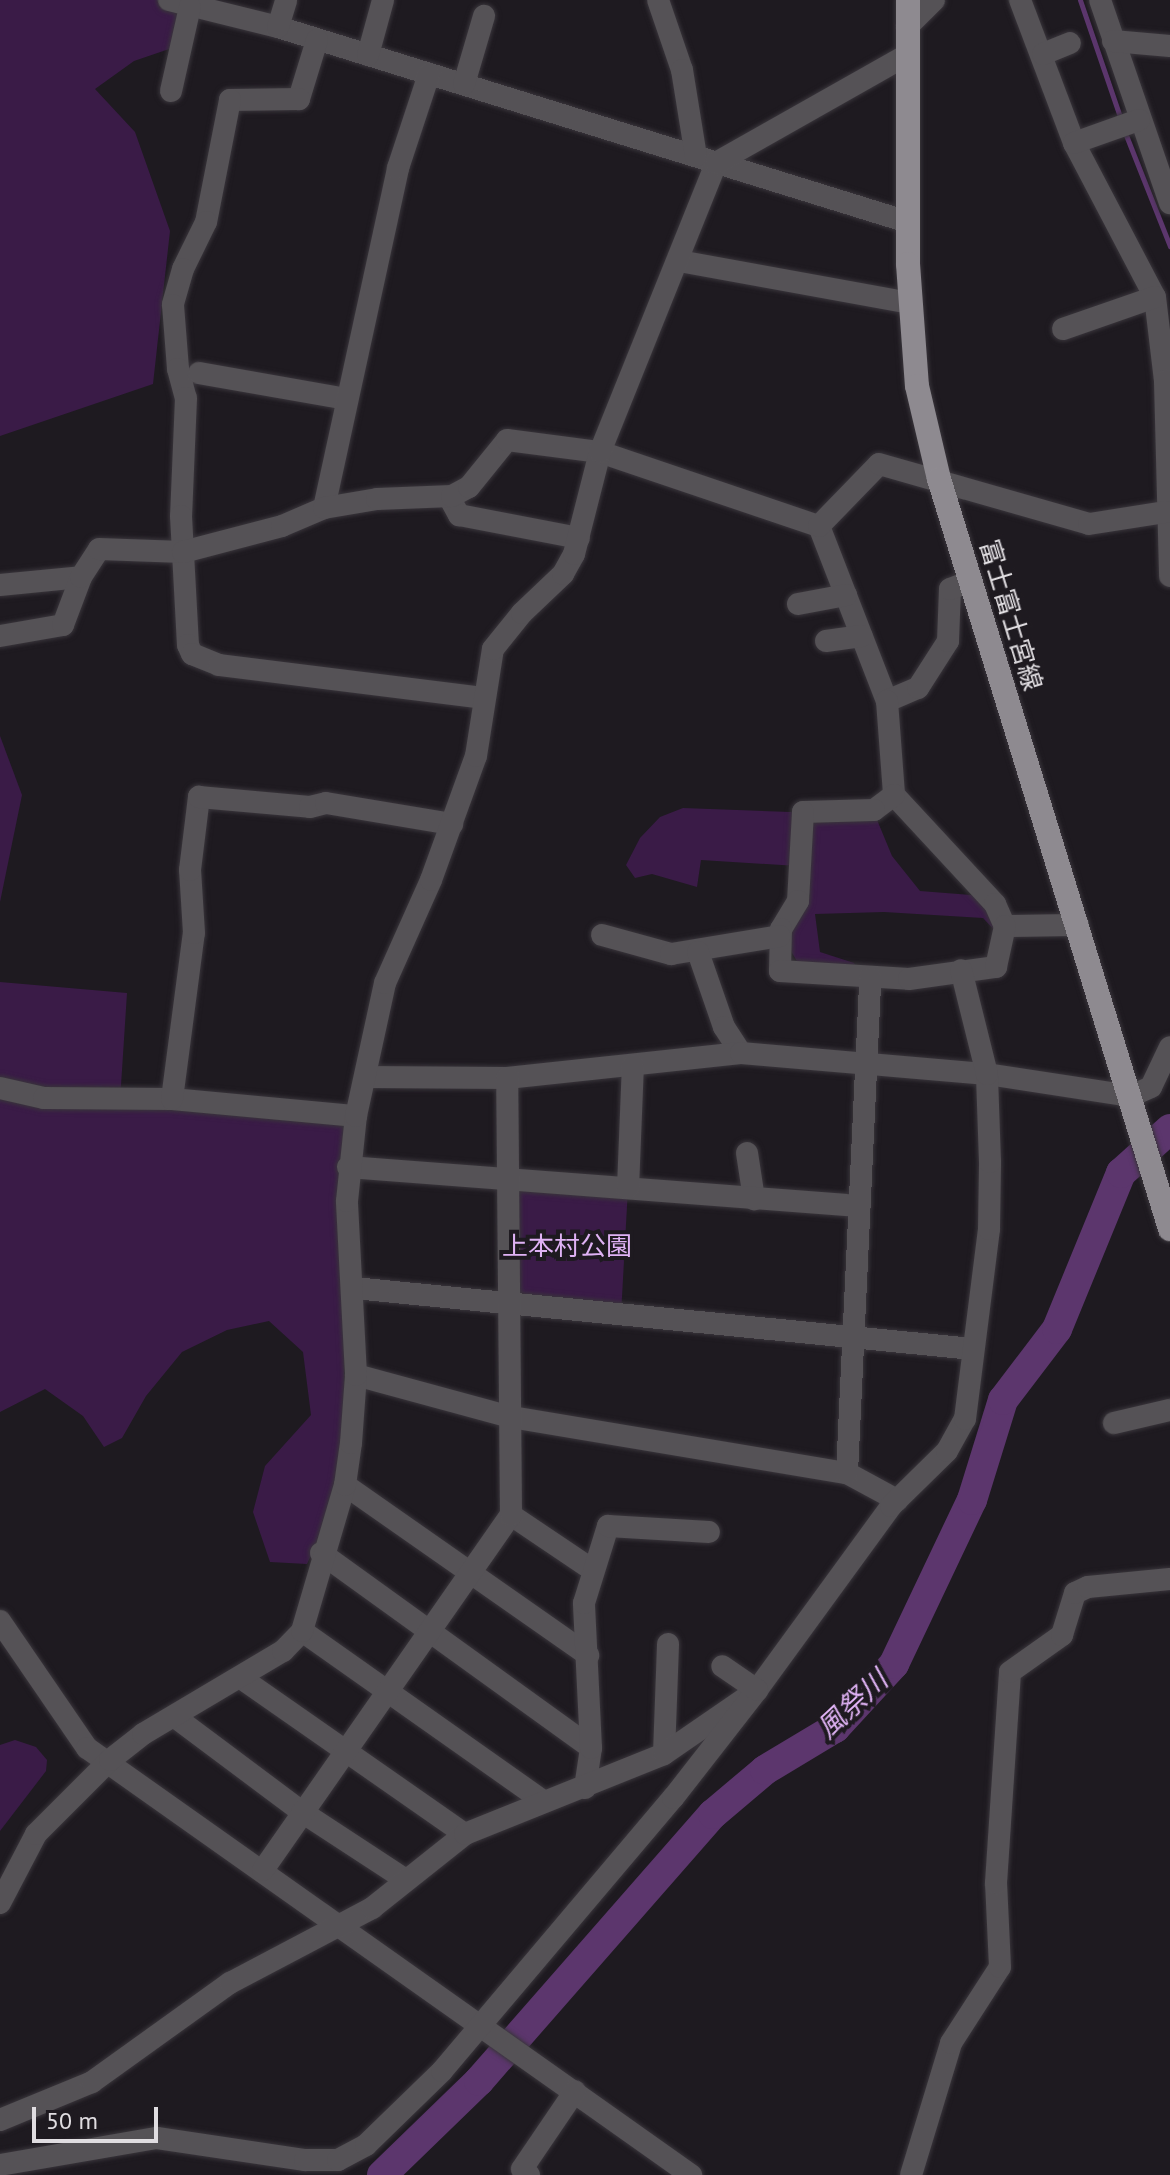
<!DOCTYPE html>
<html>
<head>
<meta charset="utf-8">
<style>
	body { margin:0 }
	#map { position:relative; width:1170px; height:2175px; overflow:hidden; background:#1e1a20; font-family:"PT Sans","Noto Sans JP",sans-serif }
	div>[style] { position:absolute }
	.green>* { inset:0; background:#3a1b47 }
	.stream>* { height:5px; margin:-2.5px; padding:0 2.5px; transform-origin:2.5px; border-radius:2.5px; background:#5c366d }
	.river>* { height:30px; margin:-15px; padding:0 15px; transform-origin:15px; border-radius:15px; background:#5c366d }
	.roads { filter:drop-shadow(0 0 2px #39353b) drop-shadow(0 0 2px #39353b) }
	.minor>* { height:22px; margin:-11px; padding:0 11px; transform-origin:11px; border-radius:11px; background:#555256 }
	.major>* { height:24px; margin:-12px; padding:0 12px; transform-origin:12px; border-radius:12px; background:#8e8a90 }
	span { translate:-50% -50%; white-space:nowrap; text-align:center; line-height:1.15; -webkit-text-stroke:8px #1e1a20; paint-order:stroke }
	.street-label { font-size:26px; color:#e0dde1 }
	.park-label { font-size:26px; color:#dfb2f4 }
	.water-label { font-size:28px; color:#e0b3f5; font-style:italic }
	.scale { position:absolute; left:32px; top:2107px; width:126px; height:36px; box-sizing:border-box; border:4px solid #e0dde1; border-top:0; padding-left:10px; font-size:24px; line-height:28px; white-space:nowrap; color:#e0dde1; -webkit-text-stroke:6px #1e1a20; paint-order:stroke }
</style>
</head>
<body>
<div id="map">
	<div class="green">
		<div style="clip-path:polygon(0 0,200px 0,175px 47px,134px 61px,95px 89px,135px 132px,170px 231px,153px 384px,0 436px)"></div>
		<div style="clip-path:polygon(0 736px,22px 795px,0 902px)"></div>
		<div style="clip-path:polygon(683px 808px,875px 815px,892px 856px,920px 891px,984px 896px,999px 935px,983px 918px,884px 912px,815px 914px,820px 952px,854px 963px,861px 975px,799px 965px,784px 939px,810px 896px,798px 866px,701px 860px,697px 887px,652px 874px,635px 878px,626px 865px,640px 838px,660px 817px)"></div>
		<div style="clip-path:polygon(0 982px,127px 993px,120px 1101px,356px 1116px,344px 1310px,345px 1485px,307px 1564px,270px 1562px,253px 1512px,265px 1466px,311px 1415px,303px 1352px,269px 1321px,227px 1330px,182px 1352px,146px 1396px,122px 1438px,104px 1447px,83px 1416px,45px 1389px,0 1412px)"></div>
		<div style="clip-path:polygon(507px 1177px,628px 1188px,621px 1315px,512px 1303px)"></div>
		<div style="clip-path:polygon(15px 1740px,36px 1747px,47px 1760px,46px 1771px,0 1831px,0 1745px)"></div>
	</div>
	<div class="stream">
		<div style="left:1080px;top:0;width:127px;rotate:71.1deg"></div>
		<div style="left:1124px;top:130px;width:125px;rotate:68.4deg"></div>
	</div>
	<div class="river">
		<div style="left:382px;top:2175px;width:135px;rotate:-44.1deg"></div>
		<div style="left:479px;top:2081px;width:355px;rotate:-48.8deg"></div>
		<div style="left:713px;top:1814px;width:68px;rotate:-40.2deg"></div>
		<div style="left:765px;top:1770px;width:82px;rotate:-31deg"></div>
		<div style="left:835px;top:1728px;width:87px;rotate:-47.3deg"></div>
		<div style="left:894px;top:1664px;width:182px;rotate:-64.6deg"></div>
		<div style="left:972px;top:1500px;width:105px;rotate:-72.8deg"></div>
		<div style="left:1003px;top:1400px;width:89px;rotate:-52.7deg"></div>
		<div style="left:1057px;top:1329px;width:169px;rotate:-67.7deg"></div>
		<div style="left:1121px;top:1173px;width:66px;rotate:-41.9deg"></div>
	</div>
	<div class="roads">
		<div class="minor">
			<div style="left:169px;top:0;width:112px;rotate:13.9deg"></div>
			<div style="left:278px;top:27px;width:659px;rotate:17.2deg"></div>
			<div style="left:658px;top:0;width:74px;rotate:71.1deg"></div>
			<div style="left:682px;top:70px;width:87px;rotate:80.8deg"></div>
			<div style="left:1020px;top:0;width:153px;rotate:69.3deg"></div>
			<div style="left:1074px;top:143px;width:174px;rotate:62.3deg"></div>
			<div style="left:1155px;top:297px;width:85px;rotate:83.2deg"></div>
			<div style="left:1165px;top:381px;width:195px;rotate:88.5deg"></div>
			<div style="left:1100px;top:0;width:215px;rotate:71deg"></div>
			<div style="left:278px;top:27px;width:28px;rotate:-73deg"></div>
			<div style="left:907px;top:27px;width:38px;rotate:-45deg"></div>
			<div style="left:317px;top:40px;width:62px;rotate:107deg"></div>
			<div style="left:299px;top:99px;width:69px;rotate:179.2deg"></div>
			<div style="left:230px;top:100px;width:124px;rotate:101.1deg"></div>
			<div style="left:206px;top:222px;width:52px;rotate:116.1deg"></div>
			<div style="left:183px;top:269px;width:37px;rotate:106deg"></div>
			<div style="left:173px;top:305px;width:64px;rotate:85.5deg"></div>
			<div style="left:178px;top:369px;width:30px;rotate:75deg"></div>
			<div style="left:186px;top:398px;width:118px;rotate:92.4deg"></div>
			<div style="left:181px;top:516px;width:129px;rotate:86.9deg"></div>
			<div style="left:188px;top:645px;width:10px;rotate:66deg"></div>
			<div style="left:192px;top:654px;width:29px;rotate:22deg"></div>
			<div style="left:219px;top:665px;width:267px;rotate:7.1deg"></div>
			<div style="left:1113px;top:41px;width:57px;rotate:5deg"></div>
			<div style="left:1043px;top:54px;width:29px;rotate:-22deg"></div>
			<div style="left:368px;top:55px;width:57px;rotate:-74.7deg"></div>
			<div style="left:464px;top:84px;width:71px;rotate:-73.6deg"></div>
			<div style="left:171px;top:91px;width:86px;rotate:-77.3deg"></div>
			<div style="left:1074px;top:143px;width:69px;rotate:-19.5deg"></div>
			<div style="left:679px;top:261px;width:235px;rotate:10.3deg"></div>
			<div style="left:1063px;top:329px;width:97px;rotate:-19.2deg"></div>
			<div style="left:199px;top:373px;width:149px;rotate:10deg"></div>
			<div style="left:449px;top:497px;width:21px;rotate:61deg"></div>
			<div style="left:459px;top:515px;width:122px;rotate:10.9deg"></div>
			<div style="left:324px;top:508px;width:348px;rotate:-77.7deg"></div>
			<div style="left:398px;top:168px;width:99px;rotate:-71.7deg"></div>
			<div style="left:819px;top:526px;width:188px;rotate:68.8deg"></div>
			<div style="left:887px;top:701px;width:34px;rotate:-23deg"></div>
			<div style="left:918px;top:688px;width:56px;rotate:-57.4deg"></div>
			<div style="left:948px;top:641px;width:52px;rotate:-87.8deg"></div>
			<div style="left:950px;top:589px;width:22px;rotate:-21deg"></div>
			<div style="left:0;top:585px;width:81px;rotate:-5.6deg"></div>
			<div style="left:798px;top:604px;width:49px;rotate:-10.6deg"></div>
			<div style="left:0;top:636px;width:64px;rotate:-9.9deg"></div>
			<div style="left:63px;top:625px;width:51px;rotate:-69.4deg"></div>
			<div style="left:81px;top:577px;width:33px;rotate:-57deg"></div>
			<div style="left:99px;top:549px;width:84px;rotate:2deg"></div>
			<div style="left:183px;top:552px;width:102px;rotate:-14.7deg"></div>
			<div style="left:282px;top:526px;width:46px;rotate:-23.2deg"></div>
			<div style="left:324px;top:508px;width:54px;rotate:-9.6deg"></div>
			<div style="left:377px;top:499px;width:75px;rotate:-2.3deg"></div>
			<div style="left:452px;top:496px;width:19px;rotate:-28deg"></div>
			<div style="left:469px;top:487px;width:60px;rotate:-51deg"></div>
			<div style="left:507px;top:440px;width:94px;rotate:7.4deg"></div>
			<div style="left:600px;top:452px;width:231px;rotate:18.7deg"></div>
			<div style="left:819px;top:526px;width:86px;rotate:-45.9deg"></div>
			<div style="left:879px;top:464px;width:218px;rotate:15.9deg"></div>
			<div style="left:1089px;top:524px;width:78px;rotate:-8.9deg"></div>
			<div style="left:826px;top:641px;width:36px;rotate:-8deg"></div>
			<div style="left:887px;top:701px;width:94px;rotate:85.7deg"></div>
			<div style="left:894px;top:795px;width:149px;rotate:47.2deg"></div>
			<div style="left:995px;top:904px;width:24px;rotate:66deg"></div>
			<div style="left:1005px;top:926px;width:73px;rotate:-0.8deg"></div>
			<div style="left:894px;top:795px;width:25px;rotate:143deg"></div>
			<div style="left:874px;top:810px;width:71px;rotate:178.4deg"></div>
			<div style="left:803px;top:812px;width:89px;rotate:93.2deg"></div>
			<div style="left:798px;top:901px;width:33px;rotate:121deg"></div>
			<div style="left:781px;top:929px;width:42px;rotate:91.4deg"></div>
			<div style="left:780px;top:971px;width:129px;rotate:3.5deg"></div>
			<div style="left:909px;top:979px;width:88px;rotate:-7.9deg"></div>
			<div style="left:996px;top:967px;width:42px;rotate:-77.6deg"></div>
			<div style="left:602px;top:935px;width:72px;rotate:15.4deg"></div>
			<div style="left:671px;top:954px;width:110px;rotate:-9.4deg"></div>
			<div style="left:698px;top:952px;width:79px;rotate:70.9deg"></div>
			<div style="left:724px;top:1027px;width:31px;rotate:57deg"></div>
			<div style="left:366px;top:1077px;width:141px;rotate:0.4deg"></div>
			<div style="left:507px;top:1078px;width:235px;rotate:-6.1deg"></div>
			<div style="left:741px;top:1053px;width:247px;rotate:4.9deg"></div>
			<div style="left:987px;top:1074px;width:146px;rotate:8.7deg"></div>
			<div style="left:1131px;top:1096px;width:22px;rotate:-24deg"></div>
			<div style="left:1151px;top:1087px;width:44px;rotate:-64.6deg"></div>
			<div style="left:0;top:1088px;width:45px;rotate:12.8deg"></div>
			<div style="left:44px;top:1098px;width:128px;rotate:0.4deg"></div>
			<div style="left:172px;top:1099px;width:185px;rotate:5.3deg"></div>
			<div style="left:172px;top:1099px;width:167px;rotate:-82.5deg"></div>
			<div style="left:194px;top:933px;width:63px;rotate:-93.6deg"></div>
			<div style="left:190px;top:870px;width:74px;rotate:-83deg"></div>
			<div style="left:199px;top:797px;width:111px;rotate:5.1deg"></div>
			<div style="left:310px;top:807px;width:16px;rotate:-14deg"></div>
			<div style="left:326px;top:803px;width:128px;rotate:9.5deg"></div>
			<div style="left:747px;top:1153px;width:47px;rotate:81.3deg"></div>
			<div style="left:348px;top:1167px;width:513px;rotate:4.36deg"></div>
			<div style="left:628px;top:1188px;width:123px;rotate:-87.7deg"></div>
			<div style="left:354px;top:1288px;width:622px;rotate:5.63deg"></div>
			<div style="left:356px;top:1375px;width:161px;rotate:15.2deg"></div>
			<div style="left:511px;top:1417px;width:341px;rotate:9.5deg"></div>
			<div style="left:847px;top:1473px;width:57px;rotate:28.4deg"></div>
			<div style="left:1114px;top:1423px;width:57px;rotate:-13.1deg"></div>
			<div style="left:847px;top:1473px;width:495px;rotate:-87.3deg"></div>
			<div style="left:345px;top:1485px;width:297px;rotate:35deg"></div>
			<div style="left:511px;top:1515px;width:97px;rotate:34deg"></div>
			<div style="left:321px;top:1553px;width:333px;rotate:35.8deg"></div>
			<div style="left:0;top:1621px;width:154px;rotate:55.6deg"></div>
			<div style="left:87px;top:1748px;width:740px;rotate:35.26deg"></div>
			<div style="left:302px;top:1631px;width:294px;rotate:35.2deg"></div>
			<div style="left:241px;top:1678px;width:273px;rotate:34.9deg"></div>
			<div style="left:175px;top:1717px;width:159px;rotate:36.8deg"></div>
			<div style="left:302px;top:1812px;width:124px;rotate:33.2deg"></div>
			<div style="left:664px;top:1754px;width:110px;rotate:-87.9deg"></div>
			<div style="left:585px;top:1788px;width:40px;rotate:-81.5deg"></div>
			<div style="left:591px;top:1748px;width:145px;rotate:-92.8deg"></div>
			<div style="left:584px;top:1603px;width:81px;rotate:-72.7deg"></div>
			<div style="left:608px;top:1526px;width:101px;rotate:3.4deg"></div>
			<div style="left:263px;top:1870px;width:433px;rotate:-55.1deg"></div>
			<div style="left:511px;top:1515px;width:437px;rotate:-90.5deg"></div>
			<div style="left:0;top:1903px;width:78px;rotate:-62.4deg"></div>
			<div style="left:36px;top:1834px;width:105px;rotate:-45deg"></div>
			<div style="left:110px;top:1760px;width:42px;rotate:-38.2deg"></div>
			<div style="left:143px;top:1734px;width:163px;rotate:-30.7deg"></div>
			<div style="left:283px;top:1651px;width:28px;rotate:-46deg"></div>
			<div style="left:302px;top:1631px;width:152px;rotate:-73.6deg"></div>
			<div style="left:345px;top:1485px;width:42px;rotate:-81.9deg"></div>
			<div style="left:351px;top:1443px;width:68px;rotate:-85.8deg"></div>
			<div style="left:356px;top:1375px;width:174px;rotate:-93deg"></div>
			<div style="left:347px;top:1201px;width:85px;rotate:-84deg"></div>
			<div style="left:356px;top:1116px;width:136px;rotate:-77.7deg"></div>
			<div style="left:385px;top:983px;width:113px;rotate:-65.9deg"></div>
			<div style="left:431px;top:880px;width:132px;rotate:-70.1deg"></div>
			<div style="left:476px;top:756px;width:108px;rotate:-81deg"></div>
			<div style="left:493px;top:649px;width:46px;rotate:-51.1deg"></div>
			<div style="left:522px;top:613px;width:57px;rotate:-43.6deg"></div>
			<div style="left:563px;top:574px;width:23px;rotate:-61deg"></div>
			<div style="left:574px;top:554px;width:105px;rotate:-75.7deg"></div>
			<div style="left:600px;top:452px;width:311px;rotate:-68.1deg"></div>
			<div style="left:716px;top:163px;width:219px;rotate:-29.5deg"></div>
			<div style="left:0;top:2120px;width:100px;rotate:-22.4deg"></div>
			<div style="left:92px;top:2082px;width:170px;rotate:-35.7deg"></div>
			<div style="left:230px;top:1983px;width:161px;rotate:-27.8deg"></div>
			<div style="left:372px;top:1908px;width:119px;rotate:-38.5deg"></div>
			<div style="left:465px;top:1834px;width:214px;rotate:-21.9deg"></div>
			<div style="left:664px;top:1754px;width:113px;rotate:-34.5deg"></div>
			<div style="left:757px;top:1690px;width:228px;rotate:-53.9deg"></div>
			<div style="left:891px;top:1506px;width:78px;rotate:-44.5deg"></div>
			<div style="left:947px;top:1451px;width:37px;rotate:-61deg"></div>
			<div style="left:965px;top:1419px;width:192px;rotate:-82.8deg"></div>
			<div style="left:989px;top:1229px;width:67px;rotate:-89.1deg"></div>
			<div style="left:990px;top:1162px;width:88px;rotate:-92deg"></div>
			<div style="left:987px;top:1074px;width:107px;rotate:-104deg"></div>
			<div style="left:0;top:2165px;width:159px;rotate:-9.8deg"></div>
			<div style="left:157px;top:2138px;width:150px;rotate:8.5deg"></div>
			<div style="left:305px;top:2160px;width:33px"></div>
			<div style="left:338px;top:2160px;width:32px;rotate:-28deg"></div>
			<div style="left:366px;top:2145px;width:106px;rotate:-44.2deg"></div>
			<div style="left:442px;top:2071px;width:358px;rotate:-49.8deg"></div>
			<div style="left:673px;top:1798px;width:137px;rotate:-52.1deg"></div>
			<div style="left:757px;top:1690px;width:42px;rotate:-145.6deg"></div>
			<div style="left:529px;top:2175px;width:9px;rotate:-139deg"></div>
			<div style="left:522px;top:2169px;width:94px;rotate:-55.8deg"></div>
			<div style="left:911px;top:2175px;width:138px;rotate:-73.1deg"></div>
			<div style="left:951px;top:2043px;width:90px;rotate:-57.2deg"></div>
			<div style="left:1000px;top:1967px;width:84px;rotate:-92.7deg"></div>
			<div style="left:996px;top:1883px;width:211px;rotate:-86.2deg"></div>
			<div style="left:1010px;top:1672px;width:64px;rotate:-35.4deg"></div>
			<div style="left:1062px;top:1635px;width:44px;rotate:-72.8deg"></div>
			<div style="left:1075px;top:1593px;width:14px;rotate:-25deg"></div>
			<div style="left:1088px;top:1587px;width:82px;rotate:-5.6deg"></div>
		</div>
		<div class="major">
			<div style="left:908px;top:0;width:264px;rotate:90deg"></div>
			<div style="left:908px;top:264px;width:122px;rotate:85.8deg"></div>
			<div style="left:917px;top:386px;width:96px;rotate:76.7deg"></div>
			<div style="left:939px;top:479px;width:785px;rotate:72.88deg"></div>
		</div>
	</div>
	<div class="street-label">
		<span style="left:1011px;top:615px;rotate:73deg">富士富士宮線</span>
	</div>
	<div class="park-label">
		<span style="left:567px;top:1246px">上本村公園</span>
	</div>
	<div class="water-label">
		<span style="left:852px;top:1704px;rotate:-43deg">風祭川</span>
	</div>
	<div class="scale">50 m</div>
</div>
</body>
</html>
